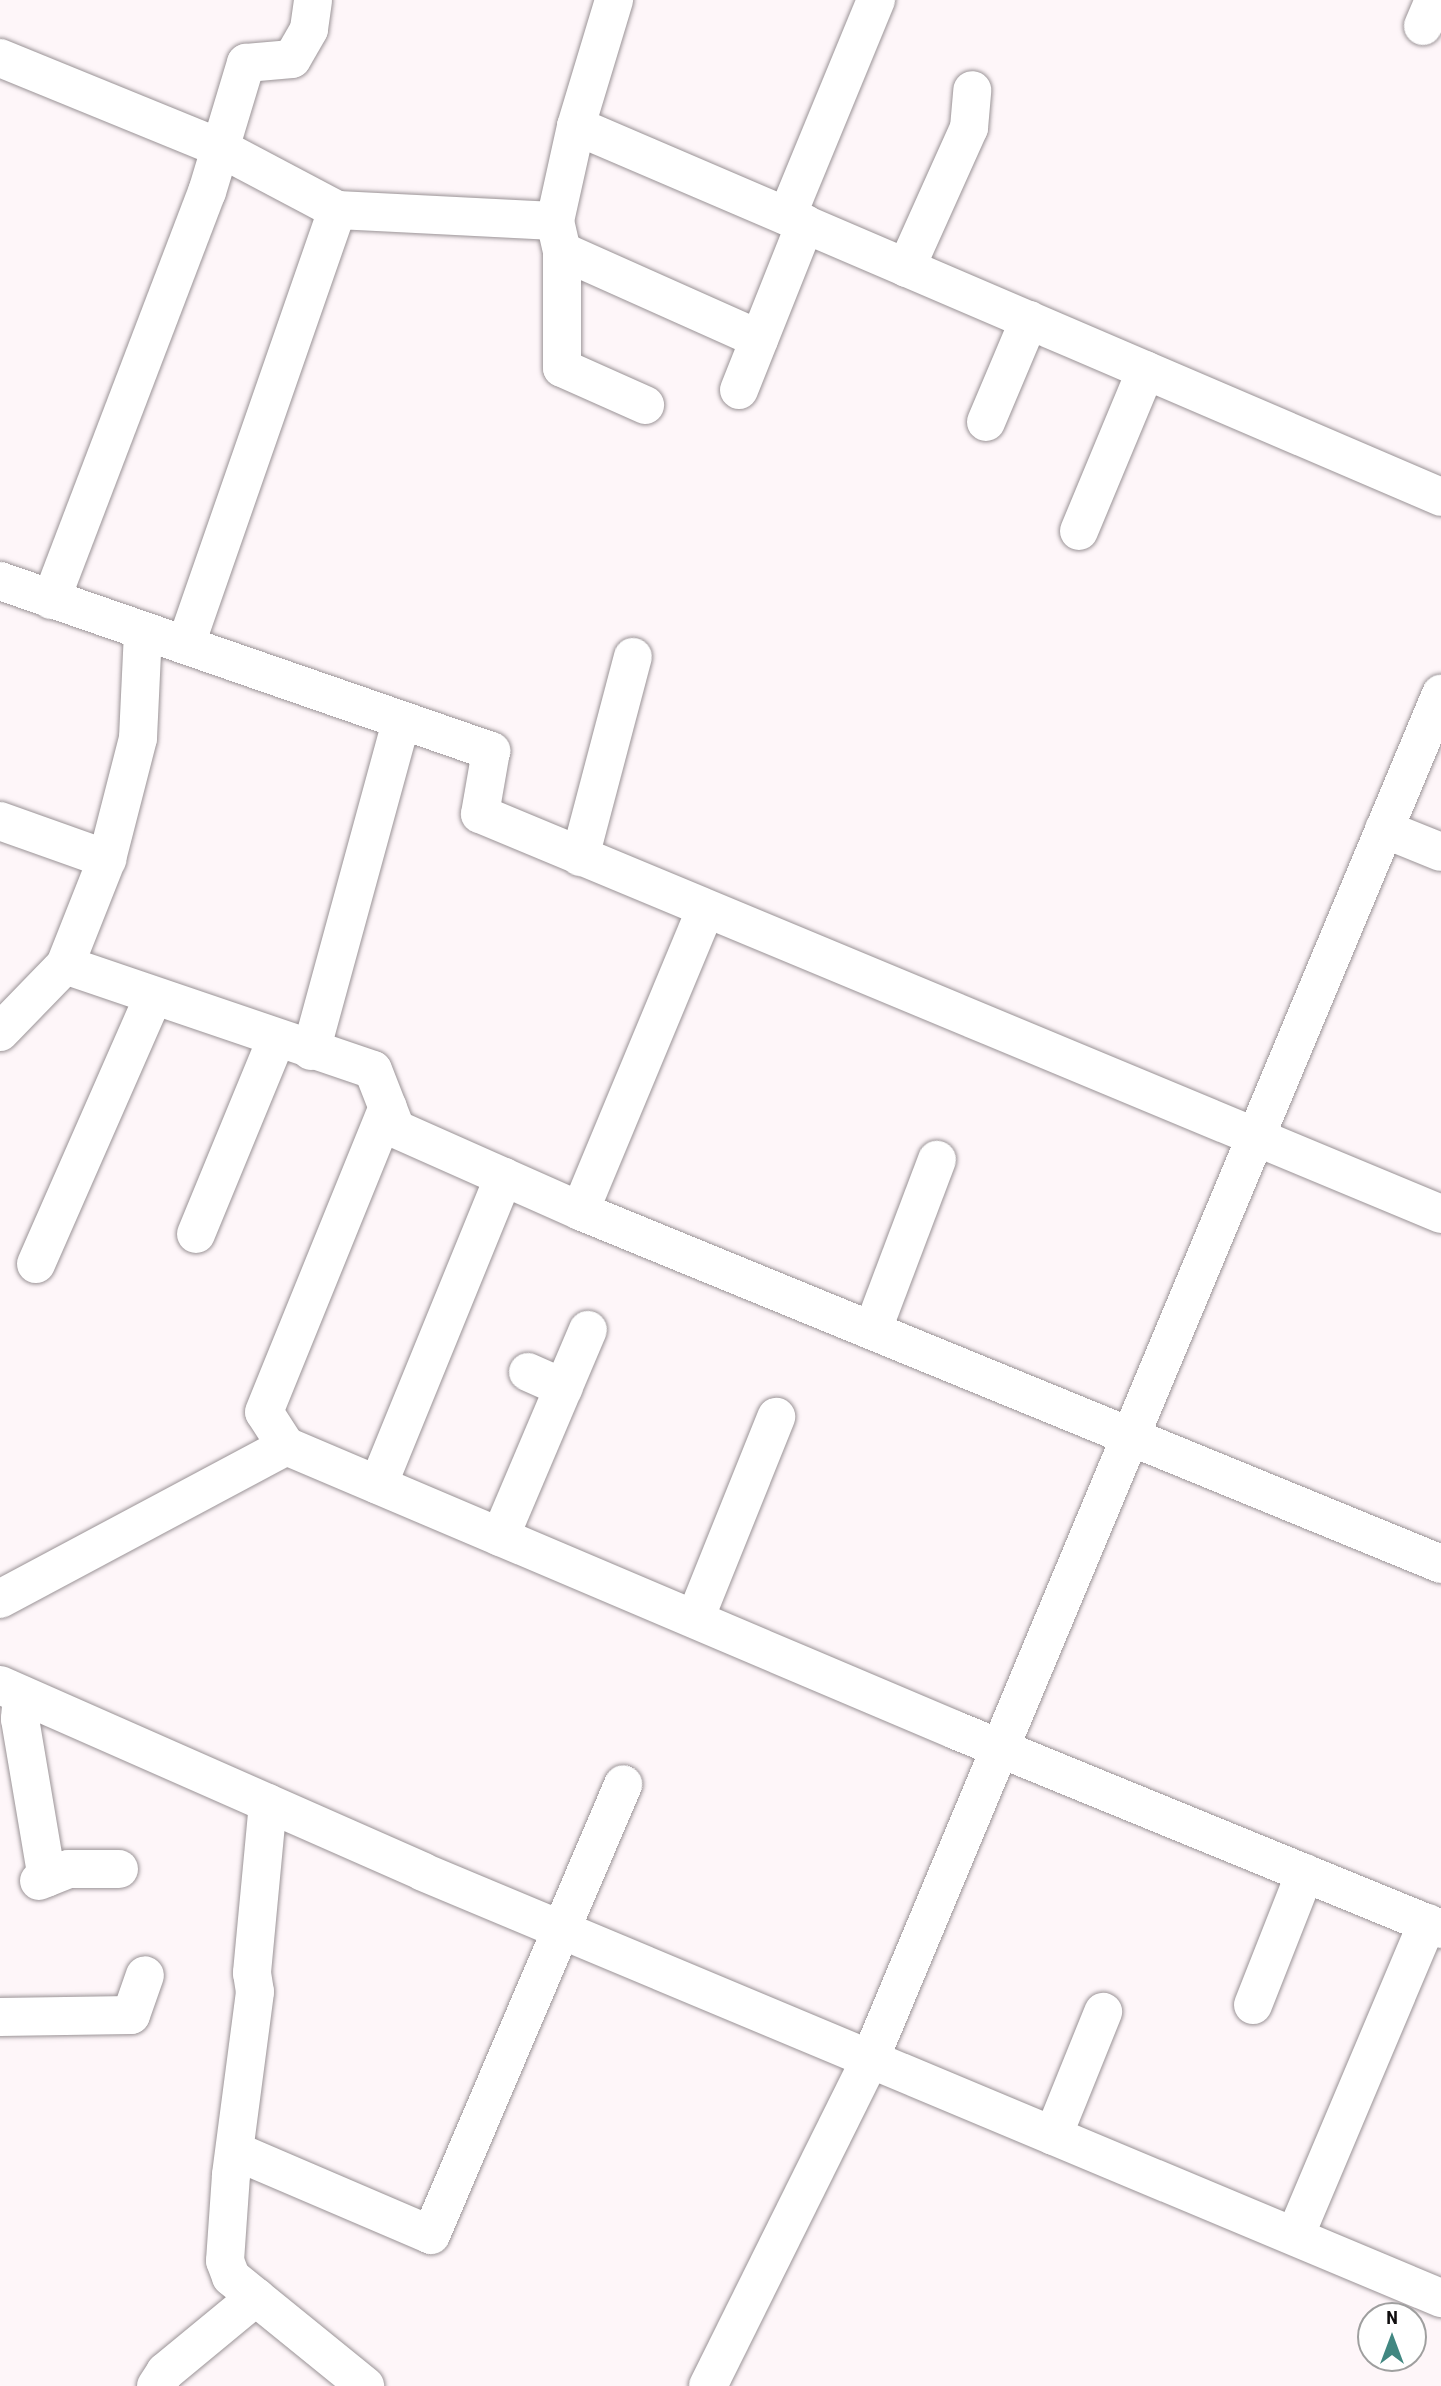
<!DOCTYPE html>
<html>
<head>
<meta charset="utf-8">
<style>
	body { margin:0 }
	#map { position:relative; width:1441px; height:2386px; overflow:hidden; background:#fef6f9; font-family:"Roboto Condensed",sans-serif }
	div>[style] { position:absolute }
	.roads { filter:drop-shadow(0 0 2px #9a9396) drop-shadow(0 0 2px #9a9396) }
	.minor>* { height:38px; margin:-19px; padding:0 19px; transform-origin:19px; border-radius:19px; background:#fff }
	span { translate:-50% -50%; white-space:nowrap; text-align:center; line-height:1.15; -webkit-text-stroke:7px #fff; paint-order:stroke }
	.north { position:absolute; left:1357px; top:2302px; width:70px; height:70px; box-sizing:border-box; background:#fff; border:2px solid #9f9f9f; border-radius:50%; rotate:0deg; font-size:19px; font-weight:700; line-height:28px; text-align:center; color:#100e0f }
	.north::after { content:''; display:block; margin:auto; width:24px; height:32px; background:#418781; clip-path:polygon(50% 0,100% 100%,50% 72%,0 100%) }
</style>
</head>
<body>
<div id="map">
	<div class="roads">
		<div class="minor">
			<div style="left:1423px;top:26px;width:28px;rotate:-67deg"></div>
			<div style="left:0;top:58px;width:238px;rotate:22.2deg"></div>
			<div style="left:220px;top:148px;width:132px;rotate:27.9deg"></div>
			<div style="left:337px;top:210px;width:218px;rotate:2.9deg"></div>
			<div style="left:555px;top:221px;width:97px;rotate:-77.5deg"></div>
			<div style="left:576px;top:126px;width:132px;rotate:-73.2deg"></div>
			<div style="left:576px;top:126px;width:941px;rotate:23.21deg"></div>
			<div style="left:787px;top:216px;width:234px;rotate:-67.6deg"></div>
			<div style="left:555px;top:221px;width:31px;rotate:77deg"></div>
			<div style="left:562px;top:251px;width:117px;rotate:90deg"></div>
			<div style="left:562px;top:368px;width:91px;rotate:24deg"></div>
			<div style="left:562px;top:251px;width:216px;rotate:24.1deg"></div>
			<div style="left:906px;top:268px;width:154px;rotate:-65.8deg"></div>
			<div style="left:969px;top:128px;width:38px;rotate:-85deg"></div>
			<div style="left:739px;top:390px;width:179px;rotate:-68.3deg"></div>
			<div style="left:986px;top:422px;width:111px;rotate:-67.1deg"></div>
			<div style="left:1079px;top:531px;width:174px;rotate:-67.4deg"></div>
			<div style="left:0;top:581px;width:520px;rotate:19.1deg"></div>
			<div style="left:491px;top:751px;width:64px;rotate:99.9deg"></div>
			<div style="left:480px;top:814px;width:1041px;rotate:22.6deg"></div>
			<div style="left:51px;top:600px;width:437px;rotate:-69.1deg"></div>
			<div style="left:207px;top:192px;width:135px;rotate:-73.2deg"></div>
			<div style="left:246px;top:63px;width:46px;rotate:-5deg"></div>
			<div style="left:292px;top:59px;width:34px;rotate:-60deg"></div>
			<div style="left:309px;top:29px;width:29px;rotate:-82deg"></div>
			<div style="left:186px;top:644px;width:460px;rotate:-70.8deg"></div>
			<div style="left:0;top:821px;width:114px;rotate:19.6deg"></div>
			<div style="left:1384px;top:829px;width:61px;rotate:22deg"></div>
			<div style="left:580px;top:857px;width:207px;rotate:-75.2deg"></div>
			<div style="left:65px;top:965px;width:325px;rotate:18.8deg"></div>
			<div style="left:373px;top:1070px;width:63px;rotate:68.7deg"></div>
			<div style="left:396px;top:1129px;width:201px;rotate:24deg"></div>
			<div style="left:580px;top:1211px;width:931px;rotate:22.29deg"></div>
			<div style="left:0;top:1032px;width:93px;rotate:-45.9deg"></div>
			<div style="left:65px;top:965px;width:114px;rotate:-68.4deg"></div>
			<div style="left:107px;top:859px;width:125px;rotate:-75.6deg"></div>
			<div style="left:138px;top:738px;width:107px;rotate:-87.3deg"></div>
			<div style="left:311px;top:1051px;width:326px;rotate:-74.7deg"></div>
			<div style="left:580px;top:1211px;width:326px;rotate:-67.4deg"></div>
			<div style="left:196px;top:1234px;width:210px;rotate:-67.6deg"></div>
			<div style="left:36px;top:1264px;width:292px;rotate:-66.3deg"></div>
			<div style="left:873px;top:1329px;width:181px;rotate:-69.3deg"></div>
			<div style="left:528px;top:1372px;width:39px;rotate:24deg"></div>
			<div style="left:286px;top:1446px;width:40px;rotate:-122.9deg"></div>
			<div style="left:264px;top:1412px;width:329px;rotate:-67.9deg"></div>
			<div style="left:378px;top:1485px;width:333px;rotate:-67.8deg"></div>
			<div style="left:500px;top:1537px;width:225px;rotate:-67deg"></div>
			<div style="left:0;top:1599px;width:324px;rotate:-28.1deg"></div>
			<div style="left:286px;top:1446px;width:727px;rotate:23deg"></div>
			<div style="left:955px;top:1730px;width:525px;rotate:22.27deg"></div>
			<div style="left:695px;top:1619px;width:218px;rotate:-68.1deg"></div>
			<div style="left:0;top:1685px;width:462px;rotate:23.8deg"></div>
			<div style="left:423px;top:1872px;width:1104px;rotate:22.71deg"></div>
			<div style="left:22px;top:1695px;width:24px;rotate:95deg"></div>
			<div style="left:20px;top:1719px;width:161px;rotate:80.4deg"></div>
			<div style="left:268px;top:1803px;width:171px;rotate:95.4deg"></div>
			<div style="left:252px;top:1973px;width:19px;rotate:81deg"></div>
			<div style="left:255px;top:1992px;width:185px;rotate:97.5deg"></div>
			<div style="left:231px;top:2175px;width:86px;rotate:94deg"></div>
			<div style="left:225px;top:2261px;width:17px;rotate:69deg"></div>
			<div style="left:231px;top:2277px;width:173px;rotate:39.1deg"></div>
			<div style="left:39px;top:1881px;width:31px;rotate:-22deg"></div>
			<div style="left:68px;top:1869px;width:51px"></div>
			<div style="left:1253px;top:2005px;width:142px;rotate:-68.5deg"></div>
			<div style="left:0;top:2017px;width:131px;rotate:-0.9deg"></div>
			<div style="left:131px;top:2015px;width:42px;rotate:-70.7deg"></div>
			<div style="left:1053px;top:2136px;width:134px;rotate:-68deg"></div>
			<div style="left:235px;top:2151px;width:213px;rotate:23.2deg"></div>
			<div style="left:431px;top:2235px;width:490px;rotate:-66.9deg"></div>
			<div style="left:1295px;top:2236px;width:340px;rotate:-67.1deg"></div>
			<div style="left:156px;top:2386px;width:17px;rotate:-57deg"></div>
			<div style="left:165px;top:2372px;width:118px;rotate:-39.5deg"></div>
			<div style="left:708px;top:2386px;width:365px;rotate:-63.6deg"></div>
			<div style="left:870px;top:2059px;width:1480px;rotate:-67.3deg"></div>
		</div>
	</div>
	<div class="north">N</div>
</div>
</body>
</html>
